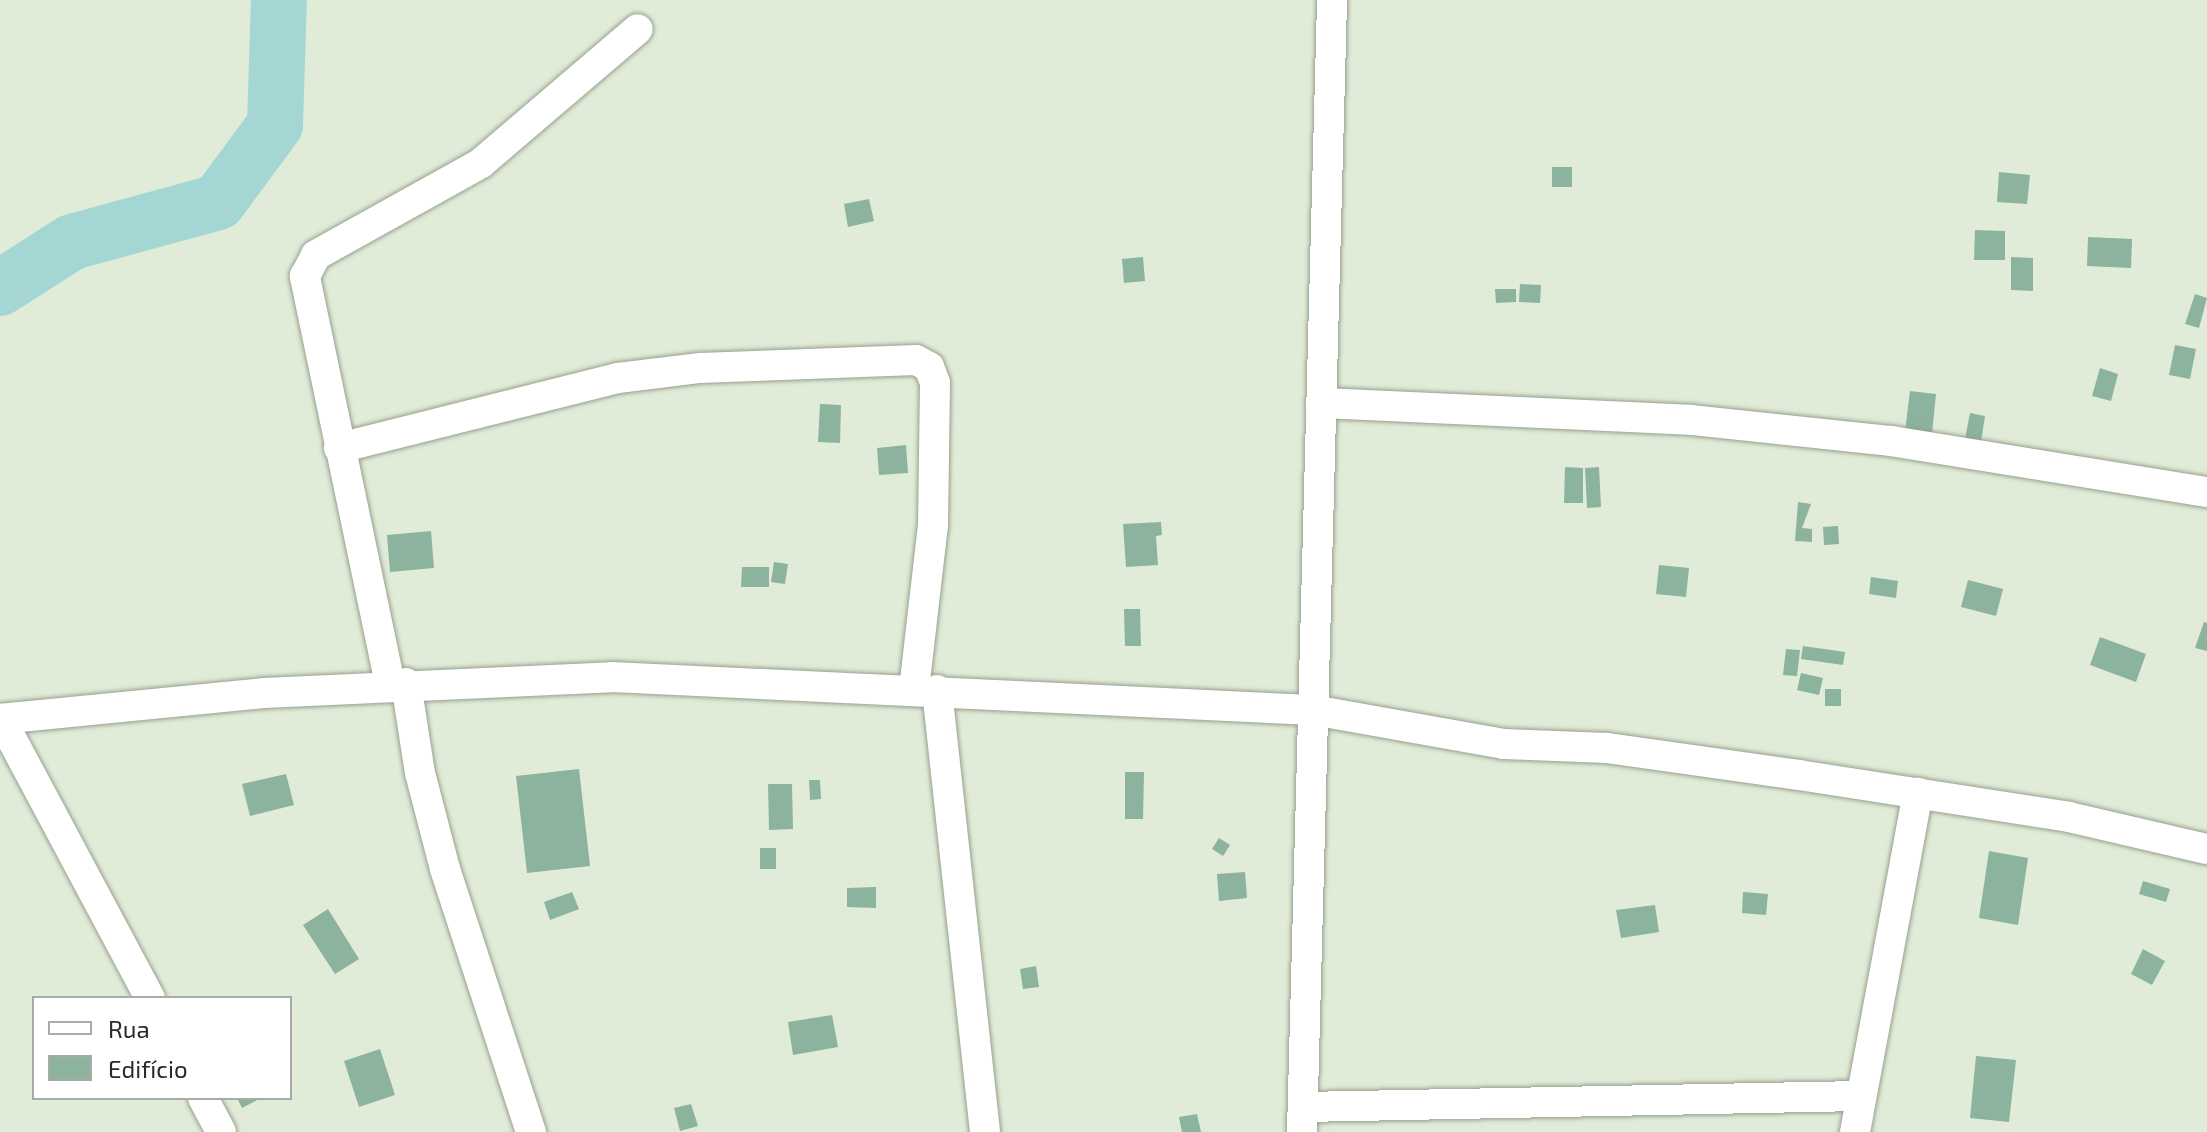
<!DOCTYPE html>
<html>
<head>
<meta charset="utf-8">
<style>
	body { margin:0 }
	#map { position:relative; width:2207px; height:1132px; overflow:hidden; background:#e1ecd8; font-family:"Exo 2",sans-serif }
	div>[style] { position:absolute }
	.river>* { height:56px; margin:-28px; padding:0 28px; transform-origin:28px; border-radius:28px; background:#a4d7d4 }
	.building>* { inset:0; background:#8bb39e }
	.roads { filter:drop-shadow(0 0 2px #96a08e) drop-shadow(0 0 2px #96a08e) }
	.minor>* { height:30px; margin:-15px; padding:0 15px; transform-origin:15px; border-radius:15px; background:#fff }
	span { translate:-50% -50%; white-space:nowrap; text-align:center; line-height:1.15; -webkit-text-stroke:6px #fff; paint-order:stroke }
	.legend { position:absolute; left:32px; top:996px; width:260px; height:104px; box-sizing:border-box; background:#fff; border:2px solid #a9aba7; margin:0; padding:10px 14px; list-style:none; font-size:24px; color:#282c24 }
	.legend li { display:flex; align-items:center; gap:16px; height:40px }
	.legend b { width:40px; border:2px solid #a9aba7 }
</style>
</head>
<body>
<div id="map">
	<div class="river">
		<div style="left:0;top:288px;width:85px;rotate:-32.6deg"></div>
		<div style="left:72px;top:242px;width:151px;rotate:-15.3deg"></div>
		<div style="left:218px;top:202px;width:96px;rotate:-53.5deg"></div>
		<div style="left:275px;top:125px;width:125px;rotate:-88.2deg"></div>
	</div>
	<div class="building">
		<div style="clip-path:polygon(1552px 167px,1572px 167px,1572px 187px,1552px 187px)"></div>
		<div style="clip-path:polygon(1999px 172px,2030px 175px,2027px 204px,1997px 202px)"></div>
		<div style="clip-path:polygon(869px 199px,874px 221px,848px 227px,844px 204px)"></div>
		<div style="clip-path:polygon(1975px 230px,2005px 231px,2005px 260px,1974px 260px)"></div>
		<div style="clip-path:polygon(2088px 237px,2132px 239px,2131px 268px,2087px 266px)"></div>
		<div style="clip-path:polygon(1143px 257px,1145px 281px,1124px 283px,1122px 259px)"></div>
		<div style="clip-path:polygon(2011px 257px,2033px 258px,2033px 291px,2011px 290px)"></div>
		<div style="clip-path:polygon(1520px 284px,1541px 285px,1540px 303px,1519px 302px)"></div>
		<div style="clip-path:polygon(1495px 289px,1516px 289px,1516px 302px,1496px 303px)"></div>
		<div style="clip-path:polygon(2195px 294px,2207px 298px,2199px 328px,2185px 324px)"></div>
		<div style="clip-path:polygon(2175px 345px,2196px 349px,2190px 379px,2169px 375px)"></div>
		<div style="clip-path:polygon(2100px 368px,2118px 374px,2111px 401px,2092px 396px)"></div>
		<div style="clip-path:polygon(1910px 391px,1936px 394px,1932px 434px,1905px 431px)"></div>
		<div style="clip-path:polygon(820px 404px,841px 405px,840px 443px,818px 442px)"></div>
		<div style="clip-path:polygon(1970px 413px,1985px 416px,1981px 442px,1965px 439px)"></div>
		<div style="clip-path:polygon(906px 445px,908px 473px,879px 475px,877px 448px)"></div>
		<div style="clip-path:polygon(1565px 467px,1583px 468px,1583px 503px,1564px 503px)"></div>
		<div style="clip-path:polygon(1599px 467px,1601px 507px,1587px 508px,1585px 468px)"></div>
		<div style="clip-path:polygon(1798px 502px,1811px 504px,1802px 528px,1812px 529px,1812px 542px,1795px 541px)"></div>
		<div style="clip-path:polygon(1161px 522px,1162px 535px,1156px 536px,1158px 565px,1126px 567px,1123px 524px)"></div>
		<div style="clip-path:polygon(1838px 526px,1839px 544px,1824px 545px,1823px 527px)"></div>
		<div style="clip-path:polygon(431px 531px,434px 568px,390px 572px,387px 535px)"></div>
		<div style="clip-path:polygon(774px 562px,788px 564px,785px 584px,771px 582px)"></div>
		<div style="clip-path:polygon(1659px 565px,1689px 568px,1686px 597px,1656px 594px)"></div>
		<div style="clip-path:polygon(742px 567px,769px 567px,769px 587px,741px 587px)"></div>
		<div style="clip-path:polygon(1871px 577px,1898px 581px,1896px 598px,1869px 594px)"></div>
		<div style="clip-path:polygon(1968px 580px,2003px 589px,1996px 616px,1961px 607px)"></div>
		<div style="clip-path:polygon(1124px 609px,1140px 609px,1141px 646px,1125px 646px)"></div>
		<div style="clip-path:polygon(2204px 622px,2207px 623px,2207px 651px,2195px 648px)"></div>
		<div style="clip-path:polygon(2100px 637px,2146px 654px,2136px 682px,2090px 665px)"></div>
		<div style="clip-path:polygon(1803px 646px,1845px 652px,1843px 665px,1801px 659px)"></div>
		<div style="clip-path:polygon(1786px 649px,1800px 650px,1797px 676px,1783px 675px)"></div>
		<div style="clip-path:polygon(1801px 673px,1823px 678px,1819px 695px,1797px 690px)"></div>
		<div style="clip-path:polygon(1825px 689px,1841px 689px,1841px 706px,1825px 706px)"></div>
		<div style="clip-path:polygon(579px 769px,590px 866px,527px 873px,516px 776px)"></div>
		<div style="clip-path:polygon(1125px 772px,1144px 772px,1143px 819px,1125px 819px)"></div>
		<div style="clip-path:polygon(286px 774px,294px 805px,250px 816px,242px 784px)"></div>
		<div style="clip-path:polygon(809px 780px,820px 780px,821px 799px,810px 800px)"></div>
		<div style="clip-path:polygon(768px 784px,792px 784px,793px 829px,769px 830px)"></div>
		<div style="clip-path:polygon(1219px 838px,1230px 845px,1223px 856px,1212px 849px)"></div>
		<div style="clip-path:polygon(760px 848px,776px 848px,776px 869px,760px 869px)"></div>
		<div style="clip-path:polygon(1989px 851px,2028px 858px,2018px 925px,1979px 918px)"></div>
		<div style="clip-path:polygon(1245px 872px,1247px 898px,1219px 901px,1217px 874px)"></div>
		<div style="clip-path:polygon(2143px 881px,2170px 889px,2166px 902px,2139px 894px)"></div>
		<div style="clip-path:polygon(876px 887px,876px 908px,847px 907px,847px 888px)"></div>
		<div style="clip-path:polygon(572px 892px,579px 909px,550px 920px,544px 902px)"></div>
		<div style="clip-path:polygon(1743px 892px,1768px 894px,1766px 915px,1742px 913px)"></div>
		<div style="clip-path:polygon(1655px 905px,1659px 932px,1621px 938px,1616px 910px)"></div>
		<div style="clip-path:polygon(328px 909px,359px 959px,335px 974px,303px 925px)"></div>
		<div style="clip-path:polygon(2143px 949px,2165px 961px,2152px 985px,2131px 974px)"></div>
		<div style="clip-path:polygon(1036px 966px,1039px 987px,1023px 989px,1020px 969px)"></div>
		<div style="clip-path:polygon(832px 1015px,838px 1047px,793px 1055px,788px 1022px)"></div>
		<div style="clip-path:polygon(380px 1049px,395px 1095px,359px 1107px,344px 1061px)"></div>
		<div style="clip-path:polygon(1976px 1056px,2016px 1060px,2009px 1122px,1970px 1118px)"></div>
		<div style="clip-path:polygon(237px 1098px,261px 1098px,242px 1108px)"></div>
		<div style="clip-path:polygon(691px 1104px,698px 1126px,680px 1131px,674px 1108px)"></div>
		<div style="clip-path:polygon(1197px 1114px,1201px 1132px,1182px 1132px,1179px 1117px)"></div>
	</div>
	<div class="roads">
		<div class="minor">
			<div style="left:1321px;top:403px;width:370px;rotate:2.6deg"></div>
			<div style="left:1691px;top:420px;width:201px;rotate:6deg"></div>
			<div style="left:1891px;top:441px;width:320px;rotate:9.2deg"></div>
			<div style="left:339px;top:448px;width:288px;rotate:-14.1deg"></div>
			<div style="left:618px;top:378px;width:83px;rotate:-7deg"></div>
			<div style="left:700px;top:368px;width:216px;rotate:-2.1deg"></div>
			<div style="left:916px;top:360px;width:15px;rotate:28deg"></div>
			<div style="left:929px;top:367px;width:17px;rotate:69deg"></div>
			<div style="left:935px;top:383px;width:142px;rotate:90.8deg"></div>
			<div style="left:933px;top:525px;width:165px;rotate:96.6deg"></div>
			<div style="left:406px;top:683px;width:91px;rotate:81.2deg"></div>
			<div style="left:420px;top:773px;width:99px;rotate:75.4deg"></div>
			<div style="left:445px;top:869px;width:277px;rotate:71.9deg"></div>
			<div style="left:390px;top:684px;width:417px;rotate:-101.8deg"></div>
			<div style="left:305px;top:276px;width:24px;rotate:-62deg"></div>
			<div style="left:316px;top:255px;width:189px;rotate:-29.1deg"></div>
			<div style="left:481px;top:163px;width:206px;rotate:-40.5deg"></div>
			<div style="left:937px;top:690px;width:445px;rotate:83.8deg"></div>
			<div style="left:0;top:719px;width:265px;rotate:-5.6deg"></div>
			<div style="left:264px;top:693px;width:348px;rotate:-2.6deg"></div>
			<div style="left:612px;top:677px;width:702px;rotate:2.7deg"></div>
			<div style="left:1313px;top:710px;width:194px;rotate:10.1deg"></div>
			<div style="left:1504px;top:744px;width:103px;rotate:2.2deg"></div>
			<div style="left:1607px;top:748px;width:194px;rotate:8deg"></div>
			<div style="left:1799px;top:775px;width:273px;rotate:8.8deg"></div>
			<div style="left:2069px;top:817px;width:142px;rotate:13.1deg"></div>
			<div style="left:1px;top:719px;width:316px;rotate:61.9deg"></div>
			<div style="left:203px;top:1098px;width:38px;rotate:62deg"></div>
			<div style="left:1303px;top:1107px;width:557px;rotate:-1.13deg"></div>
			<div style="left:1302px;top:1132px;width:1132px;rotate:-88.48deg"></div>
			<div style="left:1855px;top:1132px;width:345px;rotate:-79.5deg"></div>
		</div>
	</div>
	<ul class="legend">
	<li><b style="height:10px;background:#fff"></b>Rua</li>
	<li><b style="height:22px;background:#8bb39e"></b>Edifício</li>
	</ul>
</div>
</body>
</html>
